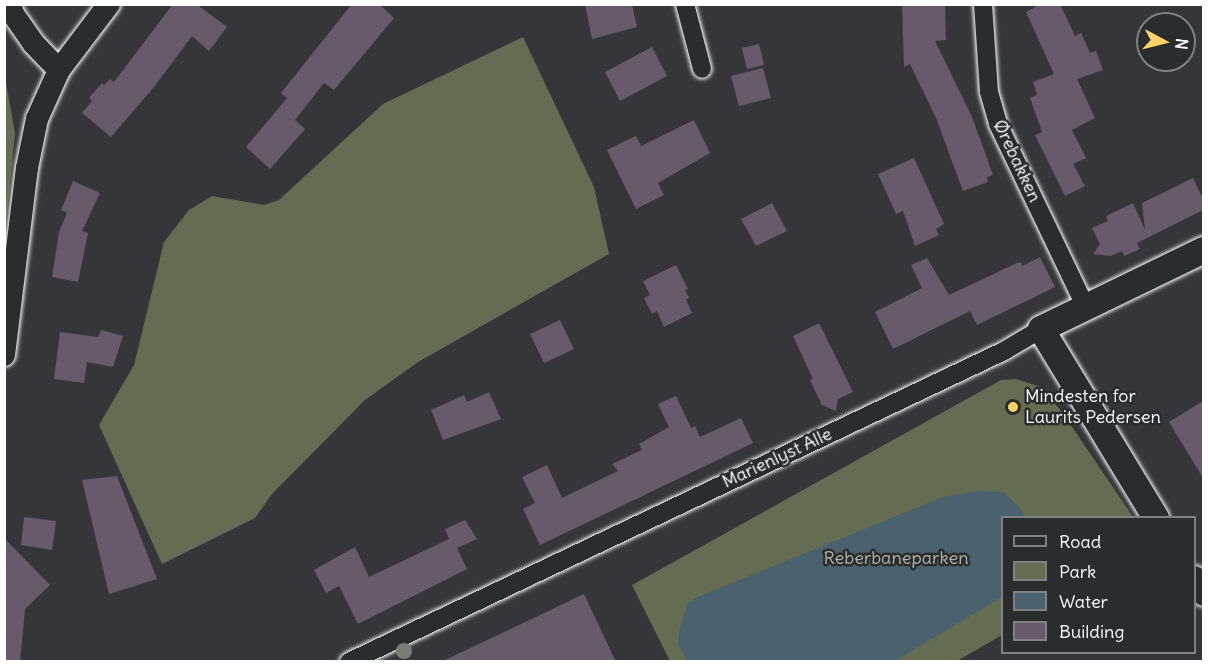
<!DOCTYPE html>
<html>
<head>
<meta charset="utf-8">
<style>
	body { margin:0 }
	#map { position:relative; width:1208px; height:666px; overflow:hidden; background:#36363a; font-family:Delius,sans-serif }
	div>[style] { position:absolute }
	.green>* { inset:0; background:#646c52 }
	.water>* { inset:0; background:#4a626e }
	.building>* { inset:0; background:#675b6a }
	.roads { filter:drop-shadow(0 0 2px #fff) drop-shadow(0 0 2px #fff) }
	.minor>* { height:18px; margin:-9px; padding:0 9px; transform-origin:9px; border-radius:9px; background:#2a2d2e }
	.tertiary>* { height:22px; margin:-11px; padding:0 11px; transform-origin:11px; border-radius:11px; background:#2a2d2e }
	.secondary>* { height:26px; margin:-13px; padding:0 13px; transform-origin:13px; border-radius:13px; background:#2a2d2e }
	.trees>* { width:16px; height:16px; margin:-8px; border-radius:50%; background:#7a7c76 }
	.dots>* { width:16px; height:16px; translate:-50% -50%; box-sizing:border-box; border:3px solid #2a2d2e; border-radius:50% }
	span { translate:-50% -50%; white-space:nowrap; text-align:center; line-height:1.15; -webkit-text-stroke:5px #2a2d2e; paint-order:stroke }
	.street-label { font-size:18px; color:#fff }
	.poi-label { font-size:18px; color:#fff }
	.left { translate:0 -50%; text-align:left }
	.park-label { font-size:18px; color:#b2b6a8 }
	.frame { position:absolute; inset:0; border:6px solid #fff; pointer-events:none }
	.legend { position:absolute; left:1001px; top:516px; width:195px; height:138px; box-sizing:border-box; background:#2a2d2e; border:2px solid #7f8182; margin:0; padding:8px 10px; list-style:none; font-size:18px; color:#fff }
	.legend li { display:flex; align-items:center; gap:12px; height:30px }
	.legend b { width:30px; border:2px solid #7f8182 }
	.north { position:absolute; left:1136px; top:12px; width:60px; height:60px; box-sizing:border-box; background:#2a2d2e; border:2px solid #7f8182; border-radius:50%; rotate:97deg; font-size:16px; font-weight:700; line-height:24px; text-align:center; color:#fff }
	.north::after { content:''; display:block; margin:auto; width:21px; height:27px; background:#ffd166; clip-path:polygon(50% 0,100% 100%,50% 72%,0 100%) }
</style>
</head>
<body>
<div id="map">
	<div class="green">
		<div style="clip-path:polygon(523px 37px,594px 187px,609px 254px,418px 362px,365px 400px,272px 494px,255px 518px,162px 564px,99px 425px,134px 365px,164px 242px,189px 210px,212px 196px,264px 205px,279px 200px,383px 104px)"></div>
		<div style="clip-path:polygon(5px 77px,15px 133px,5px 232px)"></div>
		<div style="clip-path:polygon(1016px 379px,1041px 387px,1062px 412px,1133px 517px,1002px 518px,1002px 635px,957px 661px,670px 661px,632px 585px,1001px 380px)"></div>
	</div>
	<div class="water">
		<div style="clip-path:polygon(978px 491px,1003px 492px,1020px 508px,1025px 517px,1002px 518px,1002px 597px,895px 661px,687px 661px,678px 644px,679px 632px,687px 604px,700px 596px,943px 497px)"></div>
	</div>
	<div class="building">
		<div style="clip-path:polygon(173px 4px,196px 4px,227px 27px,209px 51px,192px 36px,154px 87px,111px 137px,82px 113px,92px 101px,89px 98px,102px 83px,104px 85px,110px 79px,114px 82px)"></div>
		<div style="clip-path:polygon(352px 4px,379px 4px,394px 18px,334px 90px,324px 83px,295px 120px,305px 129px,270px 169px,246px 147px,287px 98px,281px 93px)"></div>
		<div style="clip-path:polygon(585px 4px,632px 4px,637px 27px,592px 39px)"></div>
		<div style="clip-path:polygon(902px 4px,945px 4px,946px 40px,935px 41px,972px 117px,993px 175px,987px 177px,988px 182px,963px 191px,936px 118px,910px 64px,904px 67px)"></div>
		<div style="clip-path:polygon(1041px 4px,1060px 4px,1075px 36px,1081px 33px,1090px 53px,1096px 51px,1103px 70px,1077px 79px,1095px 118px,1072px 130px,1086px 158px,1073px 164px,1085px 186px,1065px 196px,1035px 135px,1042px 132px,1030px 98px,1037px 95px,1033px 82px,1054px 74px,1026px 12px)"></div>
		<div style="clip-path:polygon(759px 44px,764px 65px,747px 69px,742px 48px)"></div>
		<div style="clip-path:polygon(652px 47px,667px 76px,620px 101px,605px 72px)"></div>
		<div style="clip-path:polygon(763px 68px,771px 98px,739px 106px,731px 76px)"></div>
		<div style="clip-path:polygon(694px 120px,710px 153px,658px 183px,664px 195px,636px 209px,607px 150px,636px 136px,641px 146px)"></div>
		<div style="clip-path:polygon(914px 158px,944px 224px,936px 229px,939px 235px,915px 246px,903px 211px,896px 214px,878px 174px)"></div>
		<div style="clip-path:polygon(1193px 178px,1203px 199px,1203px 210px,1137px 243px,1140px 249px,1124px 256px,1122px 251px,1111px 256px,1093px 254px,1100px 244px,1092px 228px,1108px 221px,1106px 216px,1133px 203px,1145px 230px,1142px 203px)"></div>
		<div style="clip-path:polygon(73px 181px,100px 193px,82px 231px,88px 233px,78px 282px,52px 277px,59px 232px,67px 213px,61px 210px)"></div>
		<div style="clip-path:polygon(772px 203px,787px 231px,756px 246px,741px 219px)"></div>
		<div style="clip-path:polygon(1040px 257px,1055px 287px,977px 325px,970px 311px,893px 349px,875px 312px,922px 288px,911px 265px,927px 258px,949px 295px,1017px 263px,1021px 262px,1022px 266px)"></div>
		<div style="clip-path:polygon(676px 265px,688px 289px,685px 290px,689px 298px,686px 299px,692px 313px,664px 327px,657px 311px,652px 314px,644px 298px,650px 295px,643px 281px)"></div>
		<div style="clip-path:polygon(560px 320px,574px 349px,544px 363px,530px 334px)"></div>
		<div style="clip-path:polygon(819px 323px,853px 392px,838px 399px,836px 411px,822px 405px,810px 380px,813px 379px,793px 336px)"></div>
		<div style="clip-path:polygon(101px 330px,123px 336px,113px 367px,87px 362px,84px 383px,54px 379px,60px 332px,98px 337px)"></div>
		<div style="clip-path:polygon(489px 392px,501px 419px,443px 440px,431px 410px,464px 395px,467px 402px)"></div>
		<div style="clip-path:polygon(676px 396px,691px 428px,695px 426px,700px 437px,741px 418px,753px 443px,540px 545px,523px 509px,535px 503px,522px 477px,547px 465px,562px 498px,618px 471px,612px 464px,642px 450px,639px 444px,669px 427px,658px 404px)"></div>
		<div style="clip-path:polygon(1203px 401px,1203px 478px,1169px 422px)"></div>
		<div style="clip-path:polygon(117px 476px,157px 579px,109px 594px,82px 480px)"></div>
		<div style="clip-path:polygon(24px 517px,56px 521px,52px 550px,21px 545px)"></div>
		<div style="clip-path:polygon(465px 520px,477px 539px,457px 548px,467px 569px,358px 624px,339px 586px,326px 593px,314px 570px,355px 547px,369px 577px,449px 539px,445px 529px)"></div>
		<div style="clip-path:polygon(4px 538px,50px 585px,25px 609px,20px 662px,4px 662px)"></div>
		<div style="clip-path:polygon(584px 594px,616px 662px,441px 662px)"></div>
	</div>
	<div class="roads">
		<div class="minor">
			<div style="left:685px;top:4px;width:67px;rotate:75.3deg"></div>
			<div style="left:983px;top:4px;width:88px;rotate:86.1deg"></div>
			<div style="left:989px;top:92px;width:33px;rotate:74deg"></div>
			<div style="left:998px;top:124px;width:204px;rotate:64.4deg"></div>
			<div style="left:349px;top:662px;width:725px;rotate:-25.4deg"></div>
			<div style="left:1004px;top:351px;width:43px;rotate:-30.7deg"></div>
		</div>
		<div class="tertiary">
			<div style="left:10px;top:4px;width:10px;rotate:73deg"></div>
			<div style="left:13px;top:14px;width:35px;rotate:55deg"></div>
			<div style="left:33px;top:43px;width:37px;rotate:46deg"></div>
			<div style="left:4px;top:355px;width:188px;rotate:-83deg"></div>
			<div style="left:27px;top:168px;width:50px;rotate:-78.5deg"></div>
			<div style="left:37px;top:119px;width:54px;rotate:-65.8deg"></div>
			<div style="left:59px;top:70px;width:83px;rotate:-52.9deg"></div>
		</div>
		<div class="secondary">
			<div style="left:1156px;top:518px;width:221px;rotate:-121.3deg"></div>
			<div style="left:1041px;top:329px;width:181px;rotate:-25.9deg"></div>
			<div style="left:1194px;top:579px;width:17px;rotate:54deg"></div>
		</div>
	</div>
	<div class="trees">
		<div style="left:404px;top:651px"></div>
	</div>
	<div class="dots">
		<div style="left:1013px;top:407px;background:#ffd166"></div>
	</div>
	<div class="street-label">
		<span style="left:1017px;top:161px;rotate:65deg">Ørebakken</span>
		<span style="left:777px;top:458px;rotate:-25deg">Marienlyst Alle</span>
	</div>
	<div class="poi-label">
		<span class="left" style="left:1025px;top:407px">Mindesten for<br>Laurits Pedersen</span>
	</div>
	<div class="park-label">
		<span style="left:896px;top:558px">Reberbaneparken</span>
	</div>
	<div class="frame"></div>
	<ul class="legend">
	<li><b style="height:8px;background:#2a2d2e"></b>Road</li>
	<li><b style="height:16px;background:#646c52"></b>Park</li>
	<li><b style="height:16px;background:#4a626e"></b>Water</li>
	<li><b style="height:16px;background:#675b6a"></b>Building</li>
	</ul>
	<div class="north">N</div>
</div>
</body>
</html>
